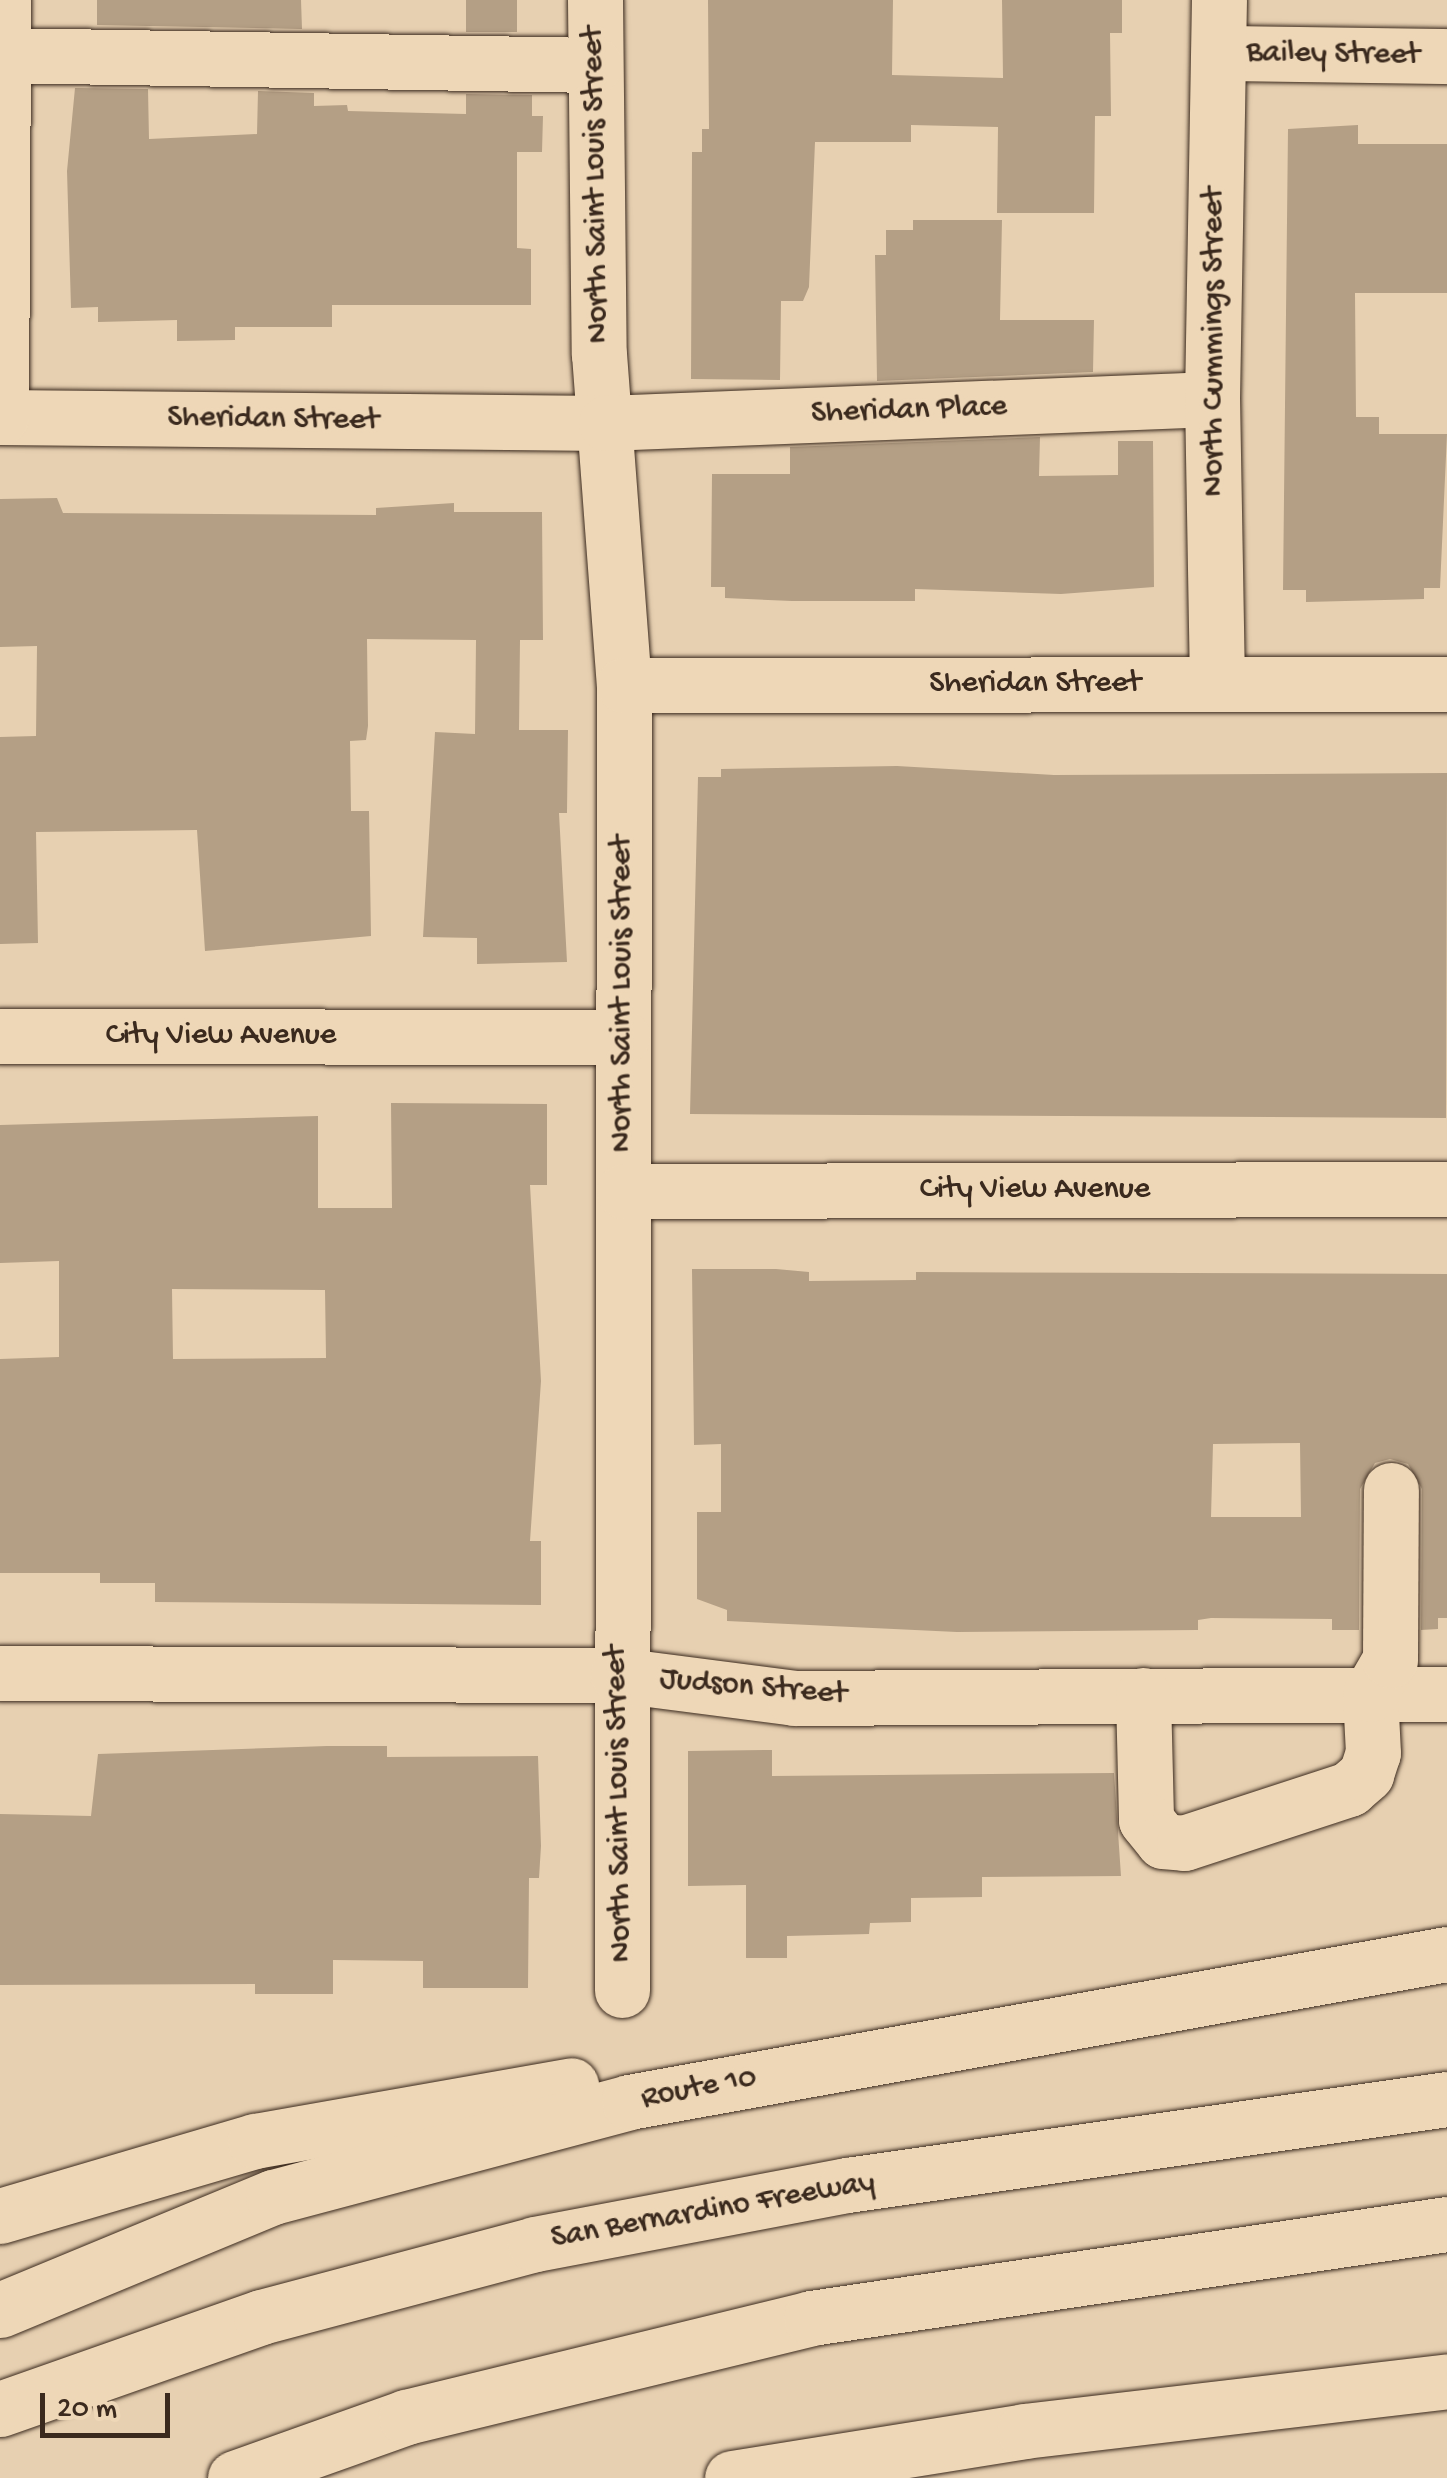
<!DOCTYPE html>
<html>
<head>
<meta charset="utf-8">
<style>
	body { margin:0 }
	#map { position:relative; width:1447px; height:2478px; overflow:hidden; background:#e7d0b1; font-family:"Gochi Hand",sans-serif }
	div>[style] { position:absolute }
	.building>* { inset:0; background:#b49f85 }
	.roads { filter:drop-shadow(0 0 2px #3b2a1e) drop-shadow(0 0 2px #3b2a1e) }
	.minor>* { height:55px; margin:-27.5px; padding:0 27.5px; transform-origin:27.5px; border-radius:27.5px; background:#eed7b7 }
	.highway>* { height:55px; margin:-27.5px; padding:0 27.5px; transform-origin:27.5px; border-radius:27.5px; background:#eed7b7 }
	span { translate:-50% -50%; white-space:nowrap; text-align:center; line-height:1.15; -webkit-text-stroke:8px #eed7b7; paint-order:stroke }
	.street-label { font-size:32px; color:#3b2a1e }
	.scale { position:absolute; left:40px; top:2393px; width:130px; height:45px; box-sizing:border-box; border:5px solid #3b2a1e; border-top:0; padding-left:12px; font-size:30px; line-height:35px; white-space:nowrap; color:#3b2a1e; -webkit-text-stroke:8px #eed7b7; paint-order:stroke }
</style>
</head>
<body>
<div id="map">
	<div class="building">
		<div style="clip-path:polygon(97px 0,301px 0,302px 29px,97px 25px)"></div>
		<div style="clip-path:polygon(466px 0,517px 0,517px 32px,466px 32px)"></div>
		<div style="clip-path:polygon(708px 0,893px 0,892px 75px,1003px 78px,1002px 0,1122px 0,1122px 33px,1110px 33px,1111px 116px,1095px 116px,1094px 213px,997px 213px,998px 127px,911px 125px,911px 142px,815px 142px,809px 287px,803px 301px,781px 301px,780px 380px,691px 379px,692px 152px,702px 152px,702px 129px,709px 129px)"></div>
		<div style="clip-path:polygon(75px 88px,148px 89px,149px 139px,257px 134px,258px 91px,314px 93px,314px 106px,347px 105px,348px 111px,466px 114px,466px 94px,532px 95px,532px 116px,543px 116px,542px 152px,517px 152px,517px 248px,531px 249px,531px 305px,332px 305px,332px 327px,235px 327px,235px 340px,177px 341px,177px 320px,98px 322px,98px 307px,71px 308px,67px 171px)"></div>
		<div style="clip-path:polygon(1358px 125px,1358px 144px,1447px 144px,1447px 293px,1355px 293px,1356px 417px,1379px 417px,1379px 434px,1447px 434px,1440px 588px,1424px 588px,1424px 599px,1306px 602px,1306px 590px,1283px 590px,1288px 129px)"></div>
		<div style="clip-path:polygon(913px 220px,1002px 220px,1000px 320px,1094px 320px,1093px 372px,877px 381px,875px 255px,886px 255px,886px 230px,913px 230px)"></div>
		<div style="clip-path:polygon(1040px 437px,1039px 476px,1118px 475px,1118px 441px,1153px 441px,1154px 587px,1061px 594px,915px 589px,915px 601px,792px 601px,725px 598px,725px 587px,711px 587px,712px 474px,790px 474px,790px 447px)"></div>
		<div style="clip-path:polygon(57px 498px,63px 513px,376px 515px,376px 508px,454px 503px,454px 512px,542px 512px,543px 640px,520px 640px,519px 730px,568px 730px,567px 813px,559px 813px,567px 962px,477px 964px,477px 938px,423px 937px,435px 732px,475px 734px,476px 640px,367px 639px,368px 726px,366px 740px,350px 741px,351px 811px,369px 811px,371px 936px,205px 951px,197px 830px,36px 832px,38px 943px,0 944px,0 737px,36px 736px,37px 646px,0 647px,0 499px)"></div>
		<div style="clip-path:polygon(897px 766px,1054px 775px,1447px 773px,1446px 1118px,690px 1114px,698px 777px,721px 777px,721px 769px)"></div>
		<div style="clip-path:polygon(evenodd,391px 1103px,547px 1104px,547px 1185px,530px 1185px,541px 1381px,530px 1541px,541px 1541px,541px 1605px,155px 1602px,155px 1583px,100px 1583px,100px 1573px,0 1573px,0 1359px,59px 1357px,59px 1261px,0 1263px,0 1125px,318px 1116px,318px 1208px,392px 1208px,391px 1103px,172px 1289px,325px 1290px,326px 1358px,173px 1359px,172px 1289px)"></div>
		<div style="clip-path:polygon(evenodd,692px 1269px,776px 1269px,809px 1272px,809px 1281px,916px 1280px,916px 1272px,1447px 1274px,1447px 1618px,1438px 1618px,1438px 1629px,1421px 1630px,1422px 1489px,1408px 1464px,1390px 1459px,1375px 1463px,1360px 1489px,1359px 1630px,1332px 1630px,1332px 1619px,1211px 1618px,1198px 1620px,1198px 1630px,957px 1632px,727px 1621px,727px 1610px,697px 1599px,697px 1512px,721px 1512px,721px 1444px,694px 1445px,692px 1269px,1300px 1443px,1301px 1517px,1211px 1517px,1213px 1444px,1300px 1443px)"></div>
		<div style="clip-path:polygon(327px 1746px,387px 1746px,387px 1757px,538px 1756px,541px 1846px,539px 1878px,529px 1878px,528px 1988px,423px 1988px,423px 1961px,333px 1960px,333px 1994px,255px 1994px,255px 1984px,0 1985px,0 1814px,91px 1816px,98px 1754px)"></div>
		<div style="clip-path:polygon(772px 1750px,772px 1776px,1114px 1773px,1121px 1876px,982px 1877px,982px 1897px,911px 1898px,911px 1922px,870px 1923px,869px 1934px,787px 1936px,787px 1958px,746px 1958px,746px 1885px,688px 1886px,688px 1751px)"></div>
	</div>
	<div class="roads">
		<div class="minor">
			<div style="left:595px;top:0;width:354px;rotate:89.4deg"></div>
			<div style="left:599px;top:354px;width:332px;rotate:85.7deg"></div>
			<div style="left:624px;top:685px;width:1305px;rotate:90.09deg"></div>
			<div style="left:1219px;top:53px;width:228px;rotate:0.8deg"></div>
			<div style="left:0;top:55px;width:595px;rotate:0.96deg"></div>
			<div style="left:0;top:417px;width:606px;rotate:0.57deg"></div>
			<div style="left:606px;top:423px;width:606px;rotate:-2.27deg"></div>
			<div style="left:1px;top:417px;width:417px;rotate:-89.7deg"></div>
			<div style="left:1217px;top:683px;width:284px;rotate:-91deg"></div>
			<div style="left:1212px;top:399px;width:399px;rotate:-89deg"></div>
			<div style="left:624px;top:685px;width:823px;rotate:-0.07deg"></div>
			<div style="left:0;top:1036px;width:622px;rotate:0.09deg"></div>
			<div style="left:624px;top:1191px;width:823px;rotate:-0.14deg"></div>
			<div style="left:0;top:1673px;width:618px;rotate:0.19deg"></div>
			<div style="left:618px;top:1675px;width:177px;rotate:7.4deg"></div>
			<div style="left:794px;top:1698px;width:653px;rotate:-0.35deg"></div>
			<div style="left:1143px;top:1695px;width:125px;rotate:88.6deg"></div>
			<div style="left:1146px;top:1820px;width:27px;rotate:51deg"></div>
			<div style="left:1163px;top:1841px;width:21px;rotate:5deg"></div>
			<div style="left:1184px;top:1843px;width:174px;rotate:-18.1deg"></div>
			<div style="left:1349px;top:1789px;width:23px;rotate:-41deg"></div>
			<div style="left:1366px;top:1774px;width:22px;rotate:-72deg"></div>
			<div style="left:1373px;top:1753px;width:59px;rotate:-92.9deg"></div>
			<div style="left:1370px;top:1694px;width:39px;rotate:-60deg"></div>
			<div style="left:1390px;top:1660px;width:170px;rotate:-89.7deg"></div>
		</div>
		<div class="highway">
			<div style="left:0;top:2216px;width:266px;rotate:-16.4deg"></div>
			<div style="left:255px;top:2141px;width:321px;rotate:-10deg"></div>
			<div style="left:0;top:2310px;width:295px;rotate:-22.5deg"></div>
			<div style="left:273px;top:2197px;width:368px;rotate:-14.9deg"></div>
			<div style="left:629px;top:2102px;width:831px;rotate:-10.26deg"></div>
			<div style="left:0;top:2409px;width:277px;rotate:-19.4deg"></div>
			<div style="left:261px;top:2317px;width:284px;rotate:-14.9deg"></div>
			<div style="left:535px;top:2244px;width:318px;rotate:-10.7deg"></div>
			<div style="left:847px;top:2185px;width:606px;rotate:-8.16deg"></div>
			<div style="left:235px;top:2478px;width:182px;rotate:-19.6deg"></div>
			<div style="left:406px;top:2417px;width:417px;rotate:-13.7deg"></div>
			<div style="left:811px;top:2318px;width:643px;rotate:-8.41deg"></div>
			<div style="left:732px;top:2478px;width:296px;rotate:-9.1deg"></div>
			<div style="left:1024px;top:2431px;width:426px;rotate:-6.7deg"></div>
		</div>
	</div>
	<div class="street-label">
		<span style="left:1333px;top:55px;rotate:1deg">Bailey Street</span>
		<span style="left:597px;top:185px;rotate:-91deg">North Saint Louis Street</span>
		<span style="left:1215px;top:342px;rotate:-90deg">North Cummings Street</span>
		<span style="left:909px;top:411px;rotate:-2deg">Sheridan Place</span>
		<span style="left:273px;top:420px;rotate:1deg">Sheridan Street</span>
		<span style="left:1035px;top:684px">Sheridan Street</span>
		<span style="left:623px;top:994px;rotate:-90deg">North Saint Louis Street</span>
		<span style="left:221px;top:1036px">City View Avenue</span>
		<span style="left:1035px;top:1190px">City View Avenue</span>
		<span style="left:753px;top:1688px;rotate:5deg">Judson Street</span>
		<span style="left:620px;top:1804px;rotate:-91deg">North Saint Louis Street</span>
		<span style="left:699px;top:2089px;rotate:-11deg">Route 10</span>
		<span style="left:713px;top:2211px;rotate:-10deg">San Bernardino Freeway</span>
	</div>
	<div class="scale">20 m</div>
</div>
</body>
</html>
